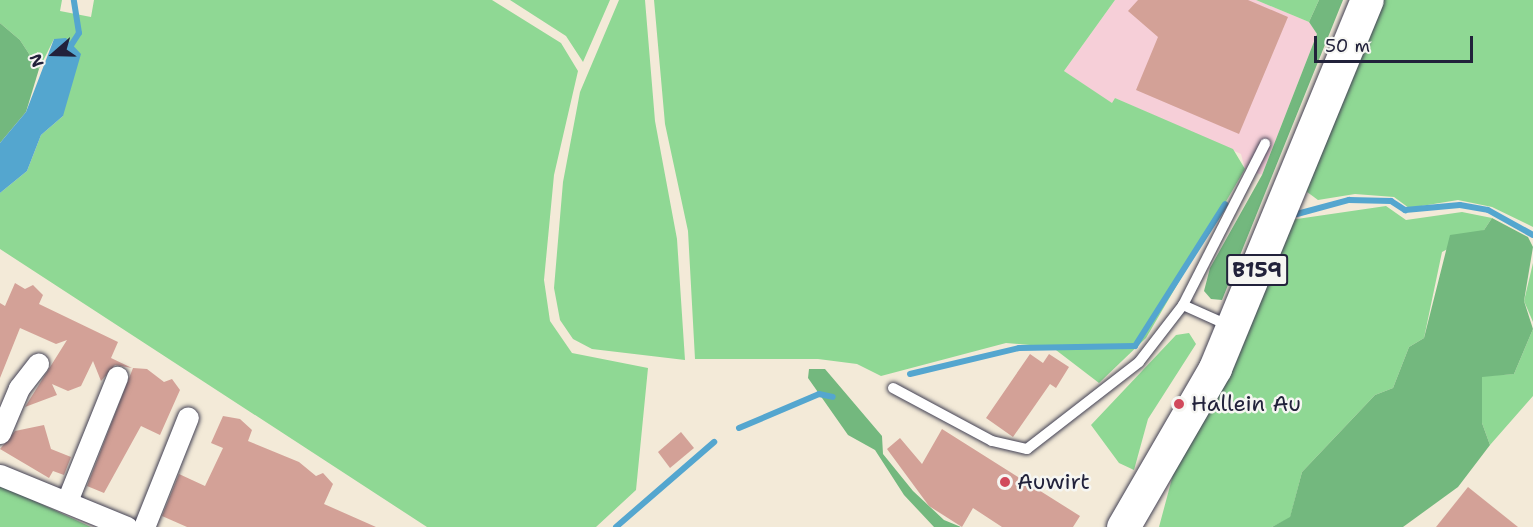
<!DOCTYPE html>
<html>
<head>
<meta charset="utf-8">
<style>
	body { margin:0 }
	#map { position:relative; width:1533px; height:527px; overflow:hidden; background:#f3ead8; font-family:"Shantell Sans",sans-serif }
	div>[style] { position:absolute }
	.built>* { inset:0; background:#f6cfd8 }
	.green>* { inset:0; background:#8fd894 }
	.forest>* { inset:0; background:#73b87e }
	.water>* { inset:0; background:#54a6cf }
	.stream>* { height:6px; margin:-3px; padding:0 3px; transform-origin:3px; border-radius:3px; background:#54a6cf }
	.building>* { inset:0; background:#d3a197 }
	.roads { filter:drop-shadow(0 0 2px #414053) drop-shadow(0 0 2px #414053) }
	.lane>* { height:10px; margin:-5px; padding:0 5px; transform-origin:5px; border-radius:5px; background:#fff }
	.street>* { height:21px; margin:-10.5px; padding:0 10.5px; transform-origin:10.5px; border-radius:10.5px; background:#fff }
	.primary>* { height:33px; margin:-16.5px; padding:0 16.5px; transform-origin:16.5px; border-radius:16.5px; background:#fff }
	.dots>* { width:16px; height:16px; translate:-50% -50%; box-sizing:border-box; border:3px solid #f6f6f2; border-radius:50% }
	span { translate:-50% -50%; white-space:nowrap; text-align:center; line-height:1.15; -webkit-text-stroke:5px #f6f6f2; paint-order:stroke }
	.shield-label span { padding:2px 4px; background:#f6f6f2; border:2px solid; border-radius:4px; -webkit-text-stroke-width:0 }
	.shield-label { font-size:21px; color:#22223b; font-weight:700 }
	.poi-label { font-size:22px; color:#22223b }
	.left { translate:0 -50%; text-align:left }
	.north { position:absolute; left:24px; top:24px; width:60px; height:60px; -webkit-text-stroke:4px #f6f6f2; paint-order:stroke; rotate:250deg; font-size:16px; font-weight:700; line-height:24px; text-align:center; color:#22223b }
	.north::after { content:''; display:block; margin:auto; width:21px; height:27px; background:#22223b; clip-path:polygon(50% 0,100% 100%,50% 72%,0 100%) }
	.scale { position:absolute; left:1314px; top:36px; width:159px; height:27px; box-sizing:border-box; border:3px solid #22223b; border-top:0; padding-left:8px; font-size:18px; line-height:21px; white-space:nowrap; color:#22223b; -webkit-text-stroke:4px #f6f6f2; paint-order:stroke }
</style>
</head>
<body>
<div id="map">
	<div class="built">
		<div style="clip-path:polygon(1115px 0,1256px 0,1309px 22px,1317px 34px,1262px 175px,1245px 169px,1241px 154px,1115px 98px,1112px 104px,1064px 71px)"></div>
	</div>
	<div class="green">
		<div style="clip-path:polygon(0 0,62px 0,60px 11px,91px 17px,94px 0,492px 0,561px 43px,578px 71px,554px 175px,544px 280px,550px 321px,572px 353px,648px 368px,636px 490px,596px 527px,427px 527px,0 249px,0 193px,27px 171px,41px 135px,63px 116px,54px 39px,39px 69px,20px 40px,0 23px)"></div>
		<div style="clip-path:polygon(510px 0,610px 0,583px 62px,566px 36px)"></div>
		<div style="clip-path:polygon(619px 0,645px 0,655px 121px,677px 239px,685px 360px,592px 349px,573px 339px,560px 320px,554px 288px,563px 182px,580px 92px)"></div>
		<div style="clip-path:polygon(654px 0,1115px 0,1064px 71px,1112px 103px,1115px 98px,1233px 149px,1245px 169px,1146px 338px,1099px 383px,1052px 347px,1006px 343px,881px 376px,857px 364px,818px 359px,695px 359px,688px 231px,665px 124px)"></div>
		<div style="clip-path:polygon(1256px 0,1319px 0,1309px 22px)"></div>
		<div style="clip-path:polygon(1382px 0,1533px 0,1533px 227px,1492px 207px,1458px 200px,1409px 208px,1394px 197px,1355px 194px,1318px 200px,1303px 189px)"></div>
		<div style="clip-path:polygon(1386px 206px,1406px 220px,1462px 212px,1492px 218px,1484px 230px,1442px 252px,1424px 338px,1409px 347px,1393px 388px,1375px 395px,1302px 472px,1290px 518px,1272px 527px,1159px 527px,1174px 471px,1290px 220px)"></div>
		<div style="clip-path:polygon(1533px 263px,1533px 322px,1524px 301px)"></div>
		<div style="clip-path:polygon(1533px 329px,1533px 396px,1490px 445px,1482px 423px,1481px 376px,1514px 374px)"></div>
		<div style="clip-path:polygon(1189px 333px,1196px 344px,1148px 419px,1134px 470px,1119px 463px,1091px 425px,1176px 335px)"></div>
		<div style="clip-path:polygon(0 485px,91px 527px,0 527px)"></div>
	</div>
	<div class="forest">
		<div style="clip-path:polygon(1319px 0,1343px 0,1222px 300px,1211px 299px,1204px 291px,1210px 268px,1262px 175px,1317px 34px,1309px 22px)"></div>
		<div style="clip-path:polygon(0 23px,20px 40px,39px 69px,26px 112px,0 143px)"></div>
		<div style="clip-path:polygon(1492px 218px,1528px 237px,1533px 247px,1524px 301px,1533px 329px,1514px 374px,1482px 377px,1482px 423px,1490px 445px,1458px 487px,1403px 527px,1272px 527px,1290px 517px,1302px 472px,1375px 395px,1393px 388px,1409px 347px,1424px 338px,1450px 235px,1484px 230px)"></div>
		<div style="clip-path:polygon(809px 369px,825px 369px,882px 436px,883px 454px,913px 491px,944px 520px,961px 527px,934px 527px,904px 495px,875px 450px,848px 435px,808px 378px)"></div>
	</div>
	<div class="water">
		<div style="clip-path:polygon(66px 38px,81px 54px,63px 116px,41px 135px,27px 171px,0 193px,0 143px,26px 112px,54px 39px)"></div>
	</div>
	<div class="stream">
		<div style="left:68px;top:50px;width:20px;rotate:-57deg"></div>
		<div style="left:79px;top:33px;width:33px;rotate:-99deg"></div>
		<div style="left:1297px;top:214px;width:54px;rotate:-15.1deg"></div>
		<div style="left:1349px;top:200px;width:42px;rotate:1.4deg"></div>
		<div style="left:1391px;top:201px;width:17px;rotate:33deg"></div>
		<div style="left:1405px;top:210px;width:55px;rotate:-5.2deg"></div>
		<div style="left:1460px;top:205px;width:28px;rotate:10deg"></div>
		<div style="left:1488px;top:210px;width:51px;rotate:29.1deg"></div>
		<div style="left:910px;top:374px;width:112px;rotate:-13.4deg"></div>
		<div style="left:1019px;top:348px;width:116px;rotate:-1deg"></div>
		<div style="left:1135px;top:346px;width:168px;rotate:-57.6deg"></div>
		<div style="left:739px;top:428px;width:87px;rotate:-23deg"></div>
		<div style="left:819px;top:394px;width:14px;rotate:12deg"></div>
		<div style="left:616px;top:527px;width:130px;rotate:-40.9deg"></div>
	</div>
	<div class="building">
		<div style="clip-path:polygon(1138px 0,1248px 0,1288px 17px,1239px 134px,1136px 90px,1158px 37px,1128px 11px)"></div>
		<div style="clip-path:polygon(15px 283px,25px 289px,33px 285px,43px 295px,39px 304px,118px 342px,111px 358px,132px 368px,115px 365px,101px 381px,93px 361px,81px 386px,68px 391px,52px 384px,57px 395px,25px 407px,67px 340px,56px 344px,20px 328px,0 378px,0 303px,5px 306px)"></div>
		<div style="clip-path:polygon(1030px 354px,1043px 363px,1049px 354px,1069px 367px,1056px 388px,1050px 384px,1013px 437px,986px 418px)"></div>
		<div style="clip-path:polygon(133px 368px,147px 369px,164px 382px,172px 379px,180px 390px,160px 435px,141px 426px,104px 493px,87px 486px)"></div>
		<div style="clip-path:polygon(223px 416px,240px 419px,252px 430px,248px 441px,299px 462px,316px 476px,323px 473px,333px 484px,324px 504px,376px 527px,187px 527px,162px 516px,179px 474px,205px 486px,223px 448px,211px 443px)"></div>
		<div style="clip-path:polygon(44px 425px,51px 449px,71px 457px,64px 475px,53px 471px,49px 478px,0 449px,15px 431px)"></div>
		<div style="clip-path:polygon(942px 429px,1080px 516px,1073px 527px,1002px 527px,973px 508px,962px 527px,929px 506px,887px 449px,900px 438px,922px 464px)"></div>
		<div style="clip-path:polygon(681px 432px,694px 448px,670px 468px,658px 452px)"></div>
		<div style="clip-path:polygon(1468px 487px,1518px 527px,1436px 527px)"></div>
	</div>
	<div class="roads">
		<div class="lane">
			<div style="left:1183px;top:305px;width:181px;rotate:-63deg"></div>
			<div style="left:893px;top:388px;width:112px;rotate:28.2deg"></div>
			<div style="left:992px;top:441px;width:36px;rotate:13deg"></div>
			<div style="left:1027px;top:449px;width:142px;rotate:-37.8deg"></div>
			<div style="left:1139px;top:362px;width:72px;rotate:-52.3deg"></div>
			<div style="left:1183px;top:305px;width:51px;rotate:24.1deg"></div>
		</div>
		<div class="street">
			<div style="left:0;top:433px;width:49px;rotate:-67.1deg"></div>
			<div style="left:19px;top:388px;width:31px;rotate:-52deg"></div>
			<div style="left:0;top:475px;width:137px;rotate:22.3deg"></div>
			<div style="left:67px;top:501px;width:134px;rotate:-68deg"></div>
			<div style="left:144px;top:527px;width:118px;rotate:-68.2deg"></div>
		</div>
		<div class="primary">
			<div style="left:1123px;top:527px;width:184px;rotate:-59.9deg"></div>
			<div style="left:1215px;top:368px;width:398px;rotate:-67.6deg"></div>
		</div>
	</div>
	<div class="dots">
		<div style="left:1179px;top:404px;background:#d1495b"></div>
		<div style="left:1005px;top:482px;background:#d1495b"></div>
	</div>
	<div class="shield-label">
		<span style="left:1257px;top:270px">B159</span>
	</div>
	<div class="poi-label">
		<span class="left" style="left:1191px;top:404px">Hallein Au</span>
		<span class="left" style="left:1017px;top:482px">Auwirt</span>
	</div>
	<div class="north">N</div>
	<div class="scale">50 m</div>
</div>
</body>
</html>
